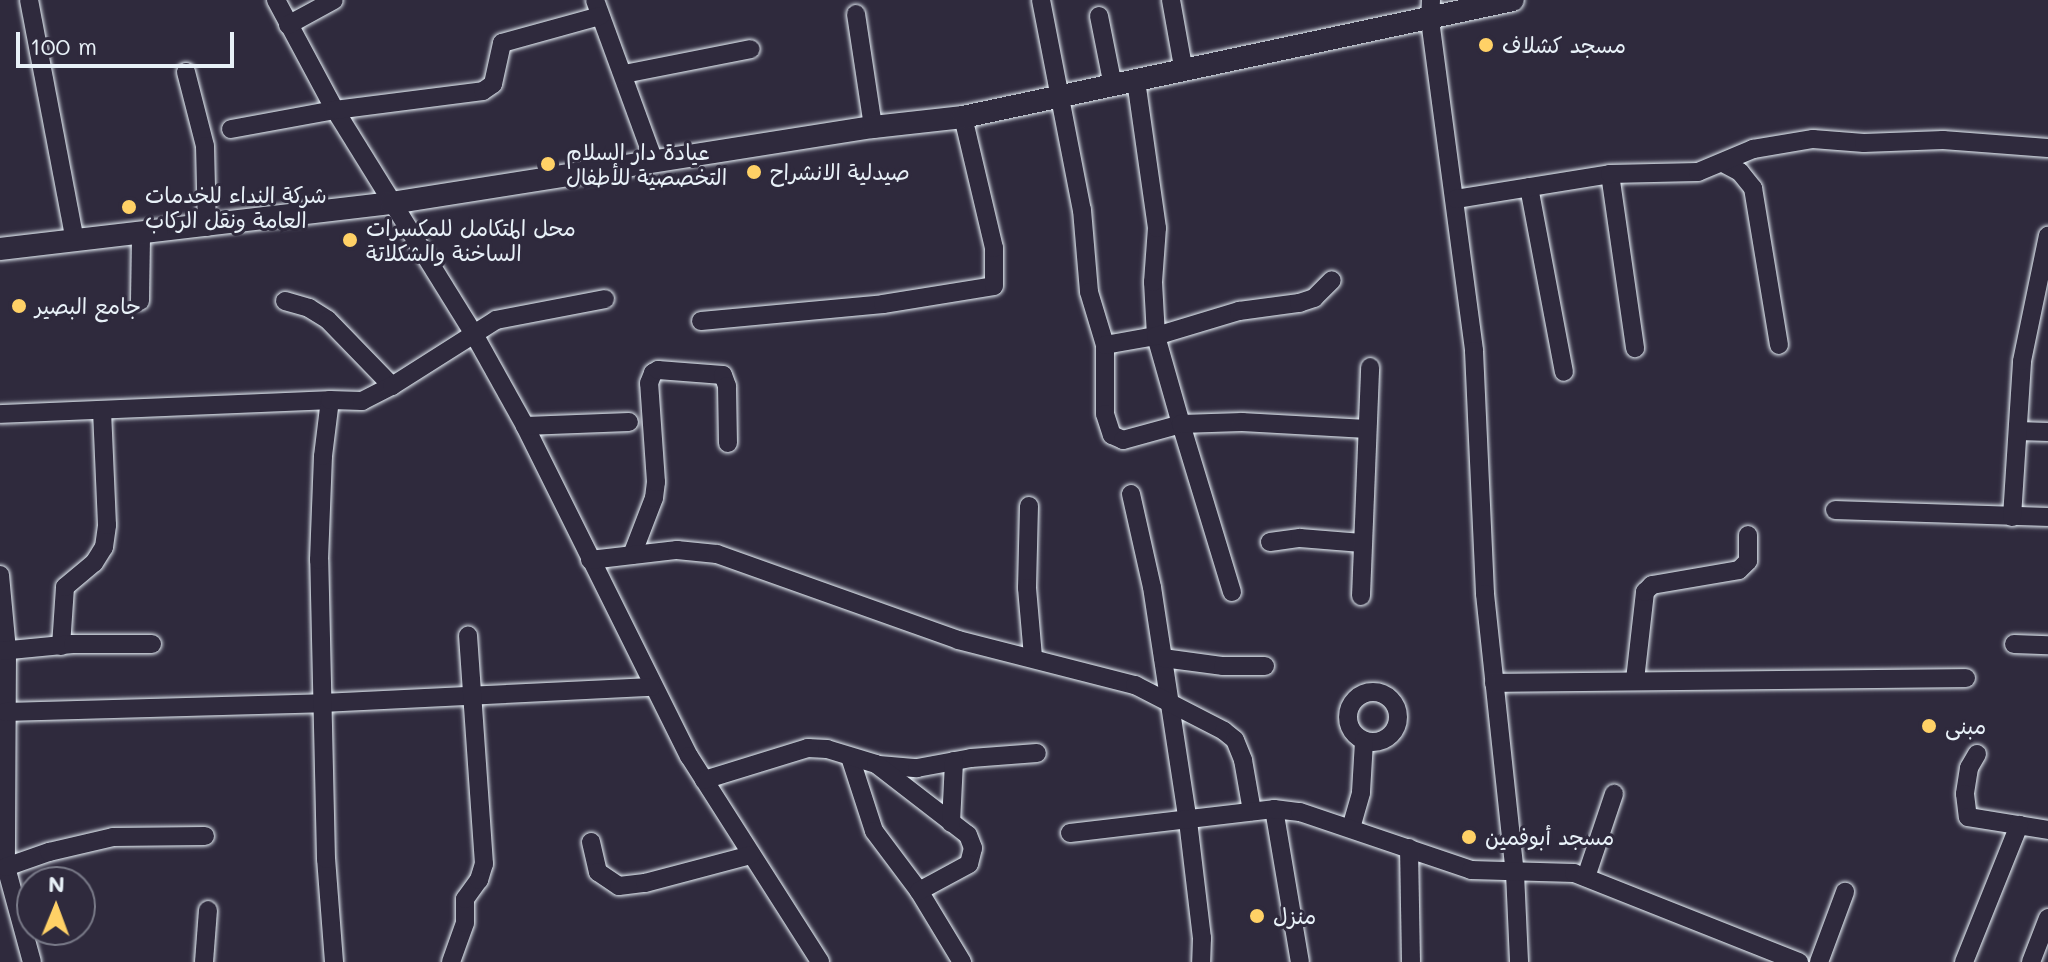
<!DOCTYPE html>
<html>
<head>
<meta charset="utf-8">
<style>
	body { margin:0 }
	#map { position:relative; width:2048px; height:962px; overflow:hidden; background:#2f2a3d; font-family:Mali,"Playpen Sans Arabic",sans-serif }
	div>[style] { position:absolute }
	.roads { filter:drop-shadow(0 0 2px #e8f1f8) drop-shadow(0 0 2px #e8f1f8) }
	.minor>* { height:18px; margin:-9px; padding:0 9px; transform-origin:9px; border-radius:9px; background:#2f2a3d }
	.minor>.ring { margin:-9px; padding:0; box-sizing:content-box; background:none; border:18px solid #2f2a3d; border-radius:50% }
	.major>* { height:22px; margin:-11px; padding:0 11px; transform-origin:11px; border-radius:11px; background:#2f2a3d }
	.dots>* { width:22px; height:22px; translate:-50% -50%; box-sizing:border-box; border:4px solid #2f2a3d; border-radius:50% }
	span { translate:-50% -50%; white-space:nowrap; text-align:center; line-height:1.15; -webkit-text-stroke:6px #2f2a3d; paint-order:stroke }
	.poi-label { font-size:22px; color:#e8f1f8 }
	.left { translate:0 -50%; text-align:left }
	.north { position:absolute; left:16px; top:866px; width:80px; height:80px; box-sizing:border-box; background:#2f2a3d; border:2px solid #797a88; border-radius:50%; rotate:1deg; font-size:22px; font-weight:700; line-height:32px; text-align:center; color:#e8f1f8 }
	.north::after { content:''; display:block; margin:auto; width:28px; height:36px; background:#ffd166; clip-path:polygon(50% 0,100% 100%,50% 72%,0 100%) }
	.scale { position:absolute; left:16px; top:32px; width:218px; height:36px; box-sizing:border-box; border:4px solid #e8f1f8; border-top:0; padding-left:10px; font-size:24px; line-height:28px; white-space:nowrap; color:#e8f1f8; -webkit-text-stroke:6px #2f2a3d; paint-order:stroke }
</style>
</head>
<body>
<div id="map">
	<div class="roads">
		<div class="minor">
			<div style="left:29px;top:0;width:245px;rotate:79.2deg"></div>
			<div style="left:276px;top:0;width:125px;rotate:61.8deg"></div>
			<div style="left:335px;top:110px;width:266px;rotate:58.2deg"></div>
			<div style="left:475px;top:336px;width:103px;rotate:60.9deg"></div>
			<div style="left:525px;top:426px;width:369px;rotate:63.6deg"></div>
			<div style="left:689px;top:756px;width:244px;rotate:57.5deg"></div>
			<div style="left:595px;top:0;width:171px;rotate:69.9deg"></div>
			<div style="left:1041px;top:0;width:214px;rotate:79deg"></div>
			<div style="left:1082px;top:210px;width:82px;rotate:85.1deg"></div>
			<div style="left:1089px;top:292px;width:55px;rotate:73.2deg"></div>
			<div style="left:1105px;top:345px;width:69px;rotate:90deg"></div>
			<div style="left:1105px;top:414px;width:22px;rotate:72deg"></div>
			<div style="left:1112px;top:435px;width:12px;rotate:24deg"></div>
			<div style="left:1123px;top:440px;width:60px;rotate:-15.4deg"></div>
			<div style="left:1181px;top:424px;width:91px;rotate:-105.9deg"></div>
			<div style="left:1156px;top:336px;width:54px;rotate:-93.2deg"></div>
			<div style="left:1153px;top:282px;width:54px;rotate:-85.8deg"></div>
			<div style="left:1157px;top:228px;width:148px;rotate:-98.1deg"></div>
			<div style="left:1171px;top:0;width:73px;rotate:79.8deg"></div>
			<div style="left:1431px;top:0;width:20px;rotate:93deg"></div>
			<div style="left:1430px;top:20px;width:334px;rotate:82.4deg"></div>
			<div style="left:1474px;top:351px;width:243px;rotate:87.4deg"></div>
			<div style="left:1485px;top:594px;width:281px;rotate:83.9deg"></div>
			<div style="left:1515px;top:873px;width:89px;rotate:87.4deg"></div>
			<div style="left:856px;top:14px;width:114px;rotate:81.4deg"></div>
			<div style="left:1099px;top:16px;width:71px;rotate:78.7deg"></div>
			<div style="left:288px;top:25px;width:52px;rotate:-28.5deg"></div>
			<div style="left:186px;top:72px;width:76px;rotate:75.6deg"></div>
			<div style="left:205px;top:146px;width:81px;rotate:88.6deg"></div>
			<div style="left:624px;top:74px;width:129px;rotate:-11.1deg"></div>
			<div style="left:231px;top:129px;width:106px;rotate:-10.4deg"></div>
			<div style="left:335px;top:110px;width:149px;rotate:-7.3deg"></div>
			<div style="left:483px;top:91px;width:12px;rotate:-35deg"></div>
			<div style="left:493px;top:84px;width:42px;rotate:-77.6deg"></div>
			<div style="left:502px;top:43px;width:102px;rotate:-15.4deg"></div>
			<div style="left:1725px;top:164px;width:17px;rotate:28deg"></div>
			<div style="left:1740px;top:172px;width:21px;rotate:51deg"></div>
			<div style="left:1753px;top:188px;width:159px;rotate:80.6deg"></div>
			<div style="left:1610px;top:174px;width:176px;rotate:81.8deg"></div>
			<div style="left:1529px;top:187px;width:188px;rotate:79.3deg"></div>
			<div style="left:1456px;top:199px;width:156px;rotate:-9.2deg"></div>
			<div style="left:1610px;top:174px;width:88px;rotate:-1.3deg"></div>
			<div style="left:1698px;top:172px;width:60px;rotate:-22.7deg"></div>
			<div style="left:1753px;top:149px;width:61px;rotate:-9.5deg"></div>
			<div style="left:1813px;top:139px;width:51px;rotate:4.5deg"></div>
			<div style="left:1864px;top:143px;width:79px;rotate:-2.2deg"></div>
			<div style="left:1943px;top:140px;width:105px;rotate:4.4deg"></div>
			<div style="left:140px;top:301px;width:66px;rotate:-89.1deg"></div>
			<div style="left:285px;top:301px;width:25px;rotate:16deg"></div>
			<div style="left:309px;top:308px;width:22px;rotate:32deg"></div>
			<div style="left:328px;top:320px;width:92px;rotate:45.9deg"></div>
			<div style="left:701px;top:321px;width:183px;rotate:-5.3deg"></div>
			<div style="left:883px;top:304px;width:112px;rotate:-9.2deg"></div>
			<div style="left:994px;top:286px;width:38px;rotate:-90deg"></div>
			<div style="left:994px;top:248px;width:135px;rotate:-103.3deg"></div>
			<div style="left:1105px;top:345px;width:52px;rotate:-10deg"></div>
			<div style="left:1156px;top:336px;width:87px;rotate:-16.8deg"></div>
			<div style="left:1239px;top:311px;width:61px;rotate:-7.6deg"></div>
			<div style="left:1299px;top:303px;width:16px;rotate:-18deg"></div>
			<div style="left:1314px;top:298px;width:25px;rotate:-45deg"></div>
			<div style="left:0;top:414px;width:330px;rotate:-2.4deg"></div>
			<div style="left:525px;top:426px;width:104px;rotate:-2.2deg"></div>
			<div style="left:2019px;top:431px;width:29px;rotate:2deg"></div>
			<div style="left:1131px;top:494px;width:95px;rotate:77.3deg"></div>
			<div style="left:1152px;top:587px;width:237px;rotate:81.3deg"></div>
			<div style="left:1188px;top:821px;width:118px;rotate:83.2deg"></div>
			<div style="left:1202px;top:938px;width:24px;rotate:92deg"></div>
			<div style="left:1029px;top:506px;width:82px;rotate:91.4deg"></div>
			<div style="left:1027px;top:588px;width:69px;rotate:85deg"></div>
			<div style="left:1835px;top:510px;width:213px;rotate:1.9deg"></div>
			<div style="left:2012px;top:517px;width:156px;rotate:-86.3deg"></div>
			<div style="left:2022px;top:361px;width:128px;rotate:-78.3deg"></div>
			<div style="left:1270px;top:542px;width:30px;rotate:-8deg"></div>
			<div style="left:1300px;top:538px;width:62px;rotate:4.6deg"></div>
			<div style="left:632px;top:555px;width:61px;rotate:-68.9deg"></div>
			<div style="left:654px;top:498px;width:16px;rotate:-83deg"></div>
			<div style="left:656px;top:482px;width:99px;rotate:-94deg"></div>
			<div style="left:649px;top:383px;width:11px;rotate:-68deg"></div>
			<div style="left:653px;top:373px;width:6px;rotate:-31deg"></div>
			<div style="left:658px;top:370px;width:65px;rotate:4.4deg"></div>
			<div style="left:723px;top:375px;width:12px;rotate:70deg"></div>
			<div style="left:727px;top:386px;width:57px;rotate:89deg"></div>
			<div style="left:590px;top:560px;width:88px;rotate:-6.6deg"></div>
			<div style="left:677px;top:550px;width:40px;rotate:5.7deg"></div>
			<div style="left:717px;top:554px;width:256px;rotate:19.6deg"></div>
			<div style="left:958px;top:640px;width:183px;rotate:14.3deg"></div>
			<div style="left:1135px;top:685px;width:100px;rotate:27.3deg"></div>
			<div style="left:1224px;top:731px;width:14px;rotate:39deg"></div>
			<div style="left:1235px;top:740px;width:22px;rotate:68deg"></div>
			<div style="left:1243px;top:760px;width:52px;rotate:80deg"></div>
			<div style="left:0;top:575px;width:75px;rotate:84.7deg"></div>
			<div style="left:7px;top:650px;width:217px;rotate:90.3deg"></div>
			<div style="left:6px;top:867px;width:98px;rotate:74.7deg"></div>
			<div style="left:1232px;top:592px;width:176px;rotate:-106.9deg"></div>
			<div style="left:1181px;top:424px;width:61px;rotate:-1.9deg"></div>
			<div style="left:1242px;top:422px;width:125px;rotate:3.2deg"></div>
			<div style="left:1361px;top:596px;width:229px;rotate:-87.7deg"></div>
			<div style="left:2014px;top:644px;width:34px;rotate:2deg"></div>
			<div style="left:61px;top:646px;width:59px;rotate:-86.1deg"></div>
			<div style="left:65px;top:587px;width:38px;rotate:-40deg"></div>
			<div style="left:94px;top:563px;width:19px;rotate:-58deg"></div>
			<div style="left:104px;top:547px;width:22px;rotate:-82deg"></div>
			<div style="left:107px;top:525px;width:114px;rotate:-92.5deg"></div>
			<div style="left:0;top:651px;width:73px;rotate:-5.5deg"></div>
			<div style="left:73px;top:644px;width:79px"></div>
			<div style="left:1163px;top:658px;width:61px;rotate:7.6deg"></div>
			<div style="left:1223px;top:666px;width:42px"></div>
			<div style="left:1635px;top:680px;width:89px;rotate:-83.5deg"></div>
			<div style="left:1645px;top:592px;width:10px;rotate:-45deg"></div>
			<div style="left:1652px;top:585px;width:88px;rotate:-9.8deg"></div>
			<div style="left:1739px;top:570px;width:13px;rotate:-45deg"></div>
			<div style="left:1748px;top:561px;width:26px;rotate:-90deg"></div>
			<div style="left:1494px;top:683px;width:472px;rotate:-0.6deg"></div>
			<div class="ring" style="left:1348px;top:692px;width:32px;height:32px"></div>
			<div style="left:5px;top:712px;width:317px;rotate:-1.6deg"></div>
			<div style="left:322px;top:703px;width:330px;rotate:-2.8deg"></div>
			<div style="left:1977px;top:754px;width:16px;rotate:120deg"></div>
			<div style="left:1969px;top:768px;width:26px;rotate:99deg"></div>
			<div style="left:1965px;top:794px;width:23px;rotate:83deg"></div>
			<div style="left:1968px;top:817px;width:81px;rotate:9.2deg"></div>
			<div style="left:850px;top:757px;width:78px;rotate:72deg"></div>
			<div style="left:874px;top:831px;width:75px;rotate:53.1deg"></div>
			<div style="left:919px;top:891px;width:83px;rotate:58.8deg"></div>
			<div style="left:879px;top:765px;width:38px;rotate:5deg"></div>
			<div style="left:917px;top:768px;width:55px;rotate:-10.5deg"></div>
			<div style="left:971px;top:758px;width:66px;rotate:-4.3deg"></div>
			<div style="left:704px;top:780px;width:109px;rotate:-17.1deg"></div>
			<div style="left:808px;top:748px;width:19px;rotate:3deg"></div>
			<div style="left:827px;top:749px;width:51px;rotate:17deg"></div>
			<div style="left:876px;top:764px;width:116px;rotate:37.7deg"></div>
			<div style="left:968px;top:835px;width:14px;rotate:69deg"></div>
			<div style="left:973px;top:848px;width:16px;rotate:104deg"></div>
			<div style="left:969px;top:864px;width:57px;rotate:151.6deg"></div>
			<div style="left:1274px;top:809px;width:155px;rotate:80.4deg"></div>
			<div style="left:951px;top:823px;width:62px;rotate:-87.2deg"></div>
			<div style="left:1351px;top:828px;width:37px;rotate:-74deg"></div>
			<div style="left:1361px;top:792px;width:51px;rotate:-86.6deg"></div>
			<div style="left:1070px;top:833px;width:205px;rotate:-6.7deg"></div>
			<div style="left:1274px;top:809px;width:26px;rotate:7deg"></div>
			<div style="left:1300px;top:812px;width:181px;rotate:18.7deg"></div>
			<div style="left:1471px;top:870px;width:103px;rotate:1.7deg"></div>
			<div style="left:1574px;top:873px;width:242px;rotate:21.6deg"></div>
			<div style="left:591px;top:842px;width:31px;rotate:77deg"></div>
			<div style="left:598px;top:872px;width:25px;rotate:34deg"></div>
			<div style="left:619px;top:886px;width:26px;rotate:-7deg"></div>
			<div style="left:645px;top:883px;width:110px;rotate:-14.8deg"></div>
			<div style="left:1409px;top:848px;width:114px;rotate:89deg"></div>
			<div style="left:6px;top:867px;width:46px;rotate:-19.2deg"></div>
			<div style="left:49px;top:852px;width:66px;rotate:-13.2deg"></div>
			<div style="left:113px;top:837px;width:92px;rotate:-0.6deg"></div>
			<div style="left:1586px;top:877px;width:88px;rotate:-71.4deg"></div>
			<div style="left:204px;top:962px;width:52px;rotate:-85.6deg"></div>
			<div style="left:334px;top:962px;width:103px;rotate:-94.4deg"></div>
			<div style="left:326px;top:859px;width:299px;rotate:-91.3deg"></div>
			<div style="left:319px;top:560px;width:104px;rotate:-87.8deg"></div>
			<div style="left:323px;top:456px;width:56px;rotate:-82.9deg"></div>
			<div style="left:330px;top:400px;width:32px;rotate:2deg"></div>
			<div style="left:362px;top:401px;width:34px;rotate:-27deg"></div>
			<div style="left:392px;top:386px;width:123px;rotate:-32.4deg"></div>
			<div style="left:496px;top:320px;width:111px;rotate:-10.9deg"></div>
			<div style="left:451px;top:962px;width:41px;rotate:-70.3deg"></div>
			<div style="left:465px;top:923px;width:24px;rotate:-90deg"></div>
			<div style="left:465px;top:899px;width:24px;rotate:-54deg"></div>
			<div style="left:479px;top:880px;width:17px;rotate:-73deg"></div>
			<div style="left:484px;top:864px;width:229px;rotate:-94deg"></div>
			<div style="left:1819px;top:962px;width:75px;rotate:-69.6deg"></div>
			<div style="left:1964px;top:962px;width:148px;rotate:-68.1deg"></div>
			<div style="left:2031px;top:962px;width:47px;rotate:-68.9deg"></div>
		</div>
		<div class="major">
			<div style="left:0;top:249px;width:395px;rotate:-6.7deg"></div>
			<div style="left:392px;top:203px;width:487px;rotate:-9deg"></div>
			<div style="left:873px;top:127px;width:91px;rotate:-6.3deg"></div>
			<div style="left:963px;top:117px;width:562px;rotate:-12.01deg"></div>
		</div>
	</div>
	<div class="dots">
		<div style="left:1486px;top:45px;background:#ffd166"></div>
		<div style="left:548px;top:164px;background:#ffd166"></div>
		<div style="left:754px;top:172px;background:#ffd166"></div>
		<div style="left:129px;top:207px;background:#ffd166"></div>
		<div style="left:350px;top:240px;background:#ffd166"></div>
		<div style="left:19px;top:306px;background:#ffd166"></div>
		<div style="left:1929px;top:726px;background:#ffd166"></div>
		<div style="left:1469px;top:837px;background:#ffd166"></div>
		<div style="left:1257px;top:916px;background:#ffd166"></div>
	</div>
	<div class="poi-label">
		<span class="left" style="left:1502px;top:45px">مسجد كشلاف</span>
		<span class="left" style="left:566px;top:164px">عيادة دار السلام<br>التخصصية للأطفال</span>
		<span class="left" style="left:770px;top:172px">صيدلية الانشراح</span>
		<span class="left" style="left:145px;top:207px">شركة النداء للخدمات<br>العامة ونقل الركاب</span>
		<span class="left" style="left:366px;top:240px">محل المتكامل للمكسرات<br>الساخنة والشكلاتة</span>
		<span class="left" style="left:35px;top:306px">جامع البصير</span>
		<span class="left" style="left:1945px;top:726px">مبنى</span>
		<span class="left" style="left:1485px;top:837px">مسجد أبوفمين</span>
		<span class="left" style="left:1273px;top:916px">منزل</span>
	</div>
	<div class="north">N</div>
	<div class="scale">100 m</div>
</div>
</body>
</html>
